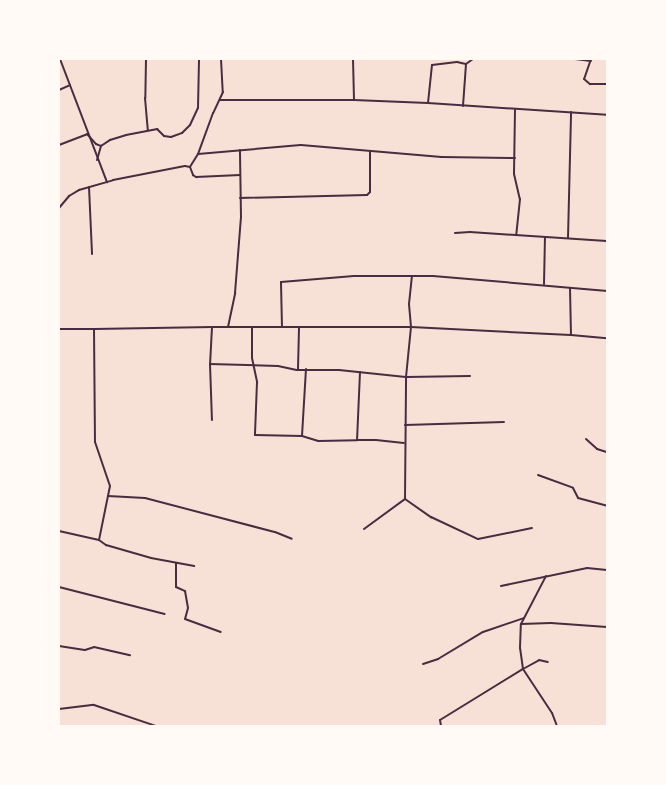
<!DOCTYPE html>
<style>
body{margin:0}
#map{position:relative;width:666px;height:785px;overflow:hidden;background:#f7e1d7;font-family:Cabin,sans-serif}
div>[style]{position:absolute}
[style*='--x']{left:calc(var(--x)*1px);top:calc(var(--y)*1px);width:calc(var(--w)*1px);rotate:calc(var(--a)*1deg)}
.minor>*{height:2px;margin:-1px;padding:0 1px;transform-origin:1px;border-radius:1px;background:#4a2c40}
span{translate:-50% -50%;white-space:nowrap;text-align:center;line-height:1.15;-webkit-text-stroke:3px #fffaf5;paint-order:stroke}
.frame{position:absolute;inset:0;border:60px solid #fffaf5;pointer-events:none}
</style>
<div id="map">
<div class="minor">
<i style="--x:60;--y:59;--w:132;--a:69.1"></i>
<i style="--x:146;--y:59;--w:39;--a:91"></i>
<i style="--x:145;--y:98;--w:32;--a:85"></i>
<i style="--x:221;--y:59;--w:33;--a:87"></i>
<i style="--x:223;--y:92;--w:23;--a:115"></i>
<i style="--x:213;--y:113;--w:44;--a:110.1"></i>
<i style="--x:198;--y:154;--w:15;--a:122"></i>
<i style="--x:190;--y:167;--w:9;--a:69"></i>
<i style="--x:193;--y:175;--w:4;--a:34"></i>
<i style="--x:196;--y:177;--w:44;--a:-2.6"></i>
<i style="--x:353;--y:59;--w:41;--a:88.6"></i>
<i style="--x:575;--y:59;--w:16;--a:7"></i>
<i style="--x:591;--y:59;--w:21;--a:109"></i>
<i style="--x:584;--y:79;--w:8;--a:40"></i>
<i style="--x:590;--y:84;--w:17;--a:0"></i>
<i style="--x:59;--y:90;--w:12;--a:-24"></i>
<i style="--x:220;--y:100;--w:134;--a:0"></i>
<i style="--x:354;--y:100;--w:74;--a:2.3"></i>
<i style="--x:428;--y:103;--w:179;--a:3.8"></i>
<i style="--x:428;--y:103;--w:38;--a:-84"></i>
<i style="--x:432;--y:65;--w:25;--a:-7"></i>
<i style="--x:457;--y:62;--w:9;--a:13"></i>
<i style="--x:466;--y:64;--w:9;--a:-36"></i>
<i style="--x:463;--y:106;--w:42;--a:-85.9"></i>
<i style="--x:515;--y:110;--w:64;--a:90.9"></i>
<i style="--x:514;--y:174;--w:26;--a:77"></i>
<i style="--x:520;--y:199;--w:36;--a:96"></i>
<i style="--x:59;--y:145;--w:30;--a:-21"></i>
<i style="--x:87;--y:134;--w:13;--a:48"></i>
<i style="--x:96;--y:144;--w:5;--a:22"></i>
<i style="--x:198;--y:154;--w:103;--a:-5"></i>
<i style="--x:301;--y:145;--w:141;--a:4.9"></i>
<i style="--x:441;--y:157;--w:74;--a:0.8"></i>
<i style="--x:97;--y:160;--w:15;--a:-74"></i>
<i style="--x:101;--y:146;--w:11;--a:-34"></i>
<i style="--x:110;--y:140;--w:17;--a:-17"></i>
<i style="--x:126;--y:135;--w:32;--a:-11"></i>
<i style="--x:157;--y:129;--w:10;--a:45"></i>
<i style="--x:164;--y:136;--w:7;--a:8"></i>
<i style="--x:171;--y:137;--w:12;--a:-20"></i>
<i style="--x:182;--y:133;--w:11;--a:-45"></i>
<i style="--x:190;--y:125;--w:19;--a:-65"></i>
<i style="--x:198;--y:108;--w:49;--a:-88.8"></i>
<i style="--x:89;--y:187;--w:67;--a:87.4"></i>
<i style="--x:240;--y:198;--w:127;--a:-1.4"></i>
<i style="--x:367;--y:195;--w:4;--a:-45"></i>
<i style="--x:370;--y:192;--w:41;--a:-90"></i>
<i style="--x:59;--y:208;--w:16;--a:-50"></i>
<i style="--x:69;--y:196;--w:12;--a:-31"></i>
<i style="--x:79;--y:190;--w:35;--a:-16"></i>
<i style="--x:113;--y:180;--w:73;--a:-11"></i>
<i style="--x:185;--y:166;--w:5;--a:11"></i>
<i style="--x:455;--y:233;--w:15;--a:-4"></i>
<i style="--x:470;--y:232;--w:137;--a:3.8"></i>
<i style="--x:568;--y:238;--w:126;--a:-88.6"></i>
<i style="--x:544;--y:284;--w:47;--a:-88.8"></i>
<i style="--x:570;--y:288;--w:47;--a:88.8"></i>
<i style="--x:571;--y:335;--w:36;--a:5"></i>
<i style="--x:212;--y:327;--w:37;--a:93"></i>
<i style="--x:210;--y:364;--w:56;--a:88"></i>
<i style="--x:228;--y:327;--w:35;--a:-78"></i>
<i style="--x:235;--y:293;--w:76;--a:-85.5"></i>
<i style="--x:241;--y:217;--w:67;--a:-90.9"></i>
<i style="--x:252;--y:327;--w:31;--a:90"></i>
<i style="--x:252;--y:358;--w:25;--a:78"></i>
<i style="--x:257;--y:382;--w:53;--a:92.2"></i>
<i style="--x:255;--y:435;--w:47;--a:1.2"></i>
<i style="--x:302;--y:436;--w:67;--a:-86.6"></i>
<i style="--x:282;--y:327;--w:45;--a:-91.3"></i>
<i style="--x:281;--y:282;--w:73;--a:-4.7"></i>
<i style="--x:354;--y:276;--w:79;--a:0"></i>
<i style="--x:433;--y:276;--w:175;--a:4.9"></i>
<i style="--x:59;--y:329;--w:35;--a:0"></i>
<i style="--x:94;--y:329;--w:113;--a:89.5"></i>
<i style="--x:95;--y:442;--w:46;--a:71.2"></i>
<i style="--x:110;--y:486;--w:55;--a:101.5"></i>
<i style="--x:99;--y:540;--w:41;--a:-167.3"></i>
<i style="--x:94;--y:329;--w:118;--a:-1"></i>
<i style="--x:212;--y:327;--w:199;--a:0"></i>
<i style="--x:411;--y:327;--w:160;--a:2.9"></i>
<i style="--x:210;--y:364;--w:68;--a:1.7"></i>
<i style="--x:278;--y:366;--w:19;--a:12"></i>
<i style="--x:297;--y:370;--w:42;--a:0"></i>
<i style="--x:339;--y:370;--w:67;--a:6"></i>
<i style="--x:406;--y:377;--w:64;--a:-0.9"></i>
<i style="--x:298;--y:369;--w:42;--a:-88.6"></i>
<i style="--x:360;--y:372;--w:68;--a:92.5"></i>
<i style="--x:357;--y:440;--w:19;--a:0"></i>
<i style="--x:376;--y:440;--w:28;--a:6"></i>
<i style="--x:405;--y:425;--w:99;--a:-1.7"></i>
<i style="--x:302;--y:436;--w:17;--a:17"></i>
<i style="--x:318;--y:441;--w:39;--a:-1"></i>
<i style="--x:586;--y:439;--w:15;--a:42"></i>
<i style="--x:597;--y:449;--w:10;--a:17"></i>
<i style="--x:538;--y:475;--w:37;--a:20"></i>
<i style="--x:573;--y:488;--w:11;--a:63"></i>
<i style="--x:578;--y:498;--w:30;--a:15"></i>
<i style="--x:108;--y:496;--w:37;--a:3"></i>
<i style="--x:145;--y:498;--w:134;--a:14.7"></i>
<i style="--x:275;--y:532;--w:18;--a:22"></i>
<i style="--x:405;--y:499;--w:122;--a:-89.5"></i>
<i style="--x:406;--y:377;--w:50;--a:-84.3"></i>
<i style="--x:411;--y:327;--w:23;--a:-95"></i>
<i style="--x:409;--y:304;--w:28;--a:-84"></i>
<i style="--x:405;--y:499;--w:32;--a:35"></i>
<i style="--x:431;--y:517;--w:52;--a:25.1"></i>
<i style="--x:478;--y:539;--w:55;--a:-11.5"></i>
<i style="--x:364;--y:529;--w:51;--a:-36.2"></i>
<i style="--x:99;--y:540;--w:9;--a:36"></i>
<i style="--x:106;--y:545;--w:47;--a:16.1"></i>
<i style="--x:151;--y:558;--w:44;--a:10.5"></i>
<i style="--x:176;--y:563;--w:24;--a:90"></i>
<i style="--x:176;--y:587;--w:10;--a:24"></i>
<i style="--x:185;--y:591;--w:17;--a:80"></i>
<i style="--x:188;--y:608;--w:11;--a:105"></i>
<i style="--x:185;--y:619;--w:38;--a:20"></i>
<i style="--x:501;--y:586;--w:88;--a:-11.8"></i>
<i style="--x:587;--y:568;--w:20;--a:6"></i>
<i style="--x:59;--y:587;--w:109;--a:14.3"></i>
<i style="--x:521;--y:624;--w:54;--a:-62.5"></i>
<i style="--x:59;--y:646;--w:26;--a:9"></i>
<i style="--x:85;--y:650;--w:9;--a:-18"></i>
<i style="--x:94;--y:647;--w:37;--a:13"></i>
<i style="--x:423;--y:664;--w:16;--a:-18"></i>
<i style="--x:438;--y:659;--w:52;--a:-31"></i>
<i style="--x:483;--y:632;--w:43;--a:-18.9"></i>
<i style="--x:59;--y:709;--w:35;--a:-7"></i>
<i style="--x:94;--y:705;--w:65;--a:18.7"></i>
<i style="--x:441;--y:726;--w:6;--a:-99"></i>
<i style="--x:440;--y:720;--w:97;--a:-31.6"></i>
<i style="--x:523;--y:669;--w:18;--a:-29"></i>
<i style="--x:539;--y:660;--w:9;--a:13"></i>
<i style="--x:557;--y:726;--w:14;--a:-111"></i>
<i style="--x:552;--y:713;--w:53;--a:-123.4"></i>
<i style="--x:523;--y:669;--w:21;--a:-98"></i>
<i style="--x:520;--y:648;--w:24;--a:-88"></i>
<i style="--x:521;--y:624;--w:30;--a:-2"></i>
<i style="--x:551;--y:623;--w:56;--a:4.1"></i>
</div>
<div class="frame"></div>
</div>
